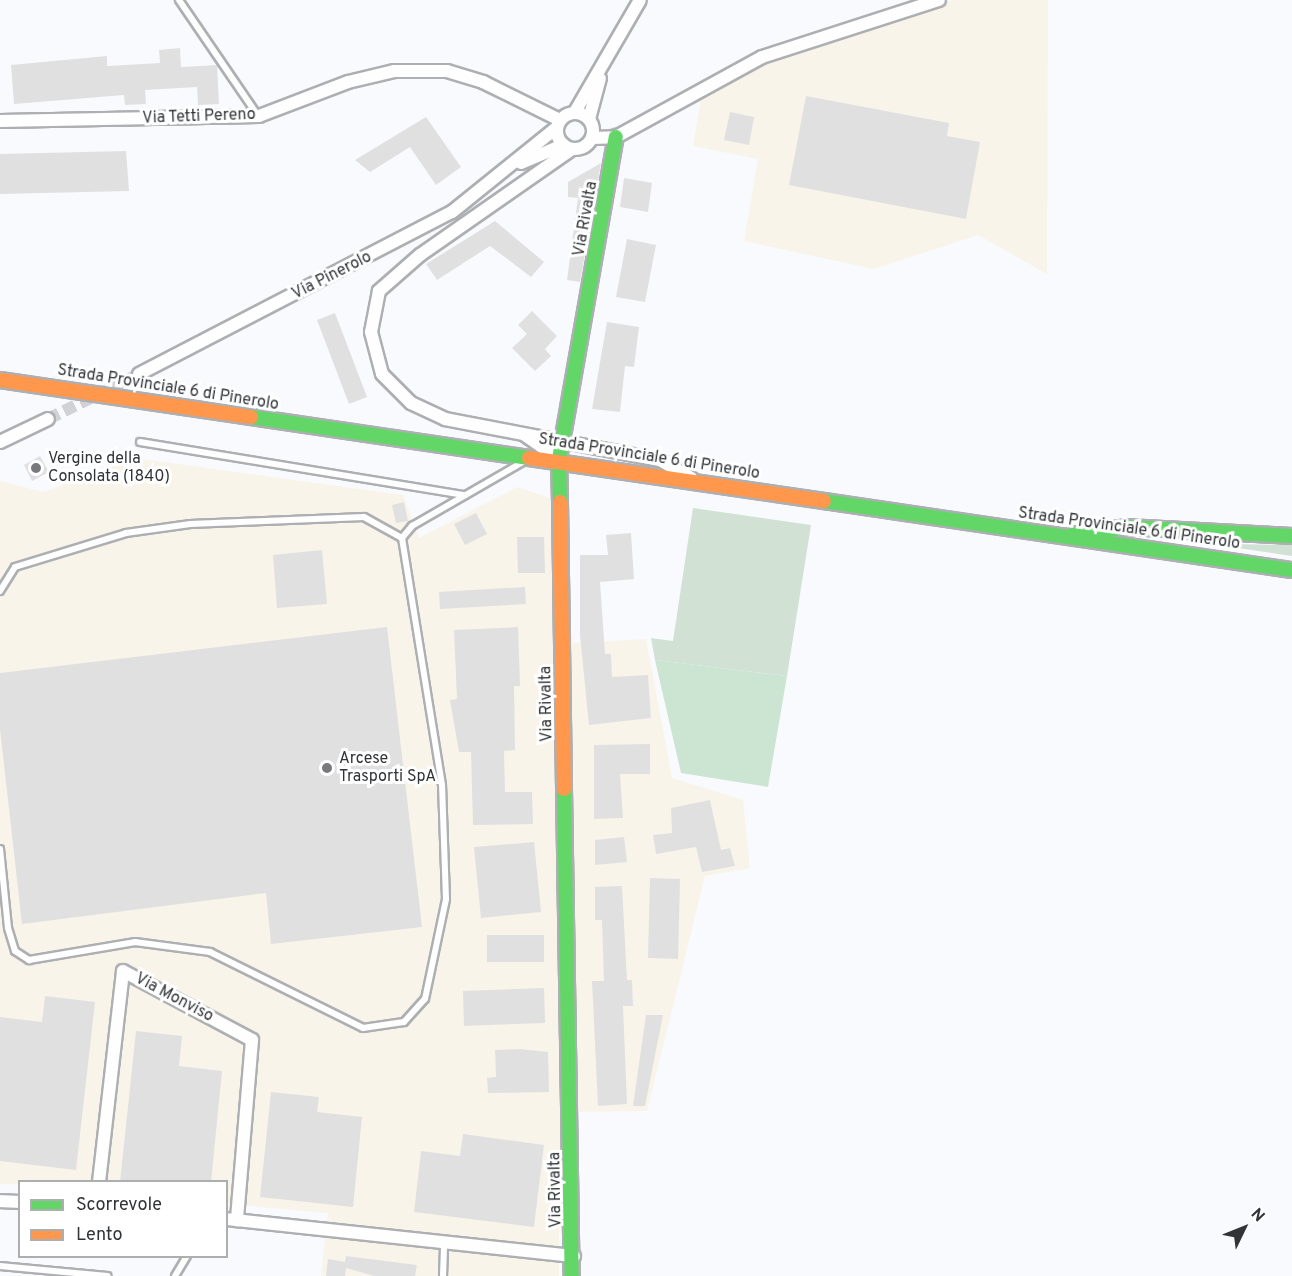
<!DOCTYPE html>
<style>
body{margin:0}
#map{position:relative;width:1292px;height:1276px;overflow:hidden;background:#f8fafd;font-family:Overpass,sans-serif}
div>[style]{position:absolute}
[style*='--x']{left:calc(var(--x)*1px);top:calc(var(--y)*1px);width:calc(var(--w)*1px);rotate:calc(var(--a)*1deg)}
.industrial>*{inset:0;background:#f8f4e9}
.green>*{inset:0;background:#d1e2d5}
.forest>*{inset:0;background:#cce5d2}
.building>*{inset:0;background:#e1e0e1}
.street-tunnel>*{height:12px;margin-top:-6px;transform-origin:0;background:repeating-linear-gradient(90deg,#d0d2d5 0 12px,transparent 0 18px)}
.roads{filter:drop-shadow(2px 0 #adafb2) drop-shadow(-2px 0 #adafb2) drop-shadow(0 2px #adafb2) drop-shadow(0 -2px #adafb2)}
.lane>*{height:6px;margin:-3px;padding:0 3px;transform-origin:3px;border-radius:3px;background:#fefeff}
.street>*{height:12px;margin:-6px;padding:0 6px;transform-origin:6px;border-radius:6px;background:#fefeff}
.street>.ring{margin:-6px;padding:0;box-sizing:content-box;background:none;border:12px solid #fefeff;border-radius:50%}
.fast>*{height:14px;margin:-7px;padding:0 7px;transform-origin:7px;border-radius:7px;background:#63d668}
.slow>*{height:14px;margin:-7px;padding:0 7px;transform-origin:7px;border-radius:7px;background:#ff974d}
.dots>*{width:16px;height:16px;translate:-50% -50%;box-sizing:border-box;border:3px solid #fff;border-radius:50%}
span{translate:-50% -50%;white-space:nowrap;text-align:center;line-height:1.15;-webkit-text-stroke:6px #fff;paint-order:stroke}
.street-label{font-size:16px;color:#313437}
.poi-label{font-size:16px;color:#313437}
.left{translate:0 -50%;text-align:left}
.legend{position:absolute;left:18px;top:1180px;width:210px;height:78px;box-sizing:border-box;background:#fff;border:2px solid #adaeaf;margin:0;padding:8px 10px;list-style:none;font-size:18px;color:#313437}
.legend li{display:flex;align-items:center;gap:12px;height:30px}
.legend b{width:30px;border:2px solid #adaeaf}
.north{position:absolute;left:1214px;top:1198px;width:60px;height:60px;-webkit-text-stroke:4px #fff;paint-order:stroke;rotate:47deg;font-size:16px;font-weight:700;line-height:24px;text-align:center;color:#313437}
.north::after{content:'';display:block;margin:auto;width:21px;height:27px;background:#313437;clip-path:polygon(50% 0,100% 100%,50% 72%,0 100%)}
</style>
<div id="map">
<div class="industrial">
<i style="clip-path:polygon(954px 0,1048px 0,1047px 274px,978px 235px,874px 269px,744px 241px,758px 159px,693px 146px,702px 92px,823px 41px)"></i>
<i style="clip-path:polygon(135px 458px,403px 495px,419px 538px,517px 487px,550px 498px,573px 643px,646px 639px,672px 778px,743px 800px,750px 868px,705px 876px,647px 1111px,560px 1112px,559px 1276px,321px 1276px,328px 1213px,227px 1204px,226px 1182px,0 1184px,0 481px,43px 492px)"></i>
</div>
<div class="green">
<i style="clip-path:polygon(693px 508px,811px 525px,787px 676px,655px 660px,651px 638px,673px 641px)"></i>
<i style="clip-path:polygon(1230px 544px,1292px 545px,1292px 556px,1231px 547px)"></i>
</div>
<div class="forest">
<i style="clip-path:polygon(655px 660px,787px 676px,768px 787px,681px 773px)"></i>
</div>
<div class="building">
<i style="clip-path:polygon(180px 48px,181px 67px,217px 65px,219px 104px,198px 105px,197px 87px,145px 90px,146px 104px,125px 105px,124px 95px,14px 104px,11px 65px,107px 56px,107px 66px,160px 63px,159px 50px)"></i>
<i style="clip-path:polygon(806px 96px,949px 123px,947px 136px,980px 142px,966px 219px,789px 185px)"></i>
<i style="clip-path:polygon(730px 112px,754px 117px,749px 145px,724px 140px)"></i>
<i style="clip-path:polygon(426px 117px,461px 167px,436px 185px,410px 147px,370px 172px,355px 160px)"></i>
<i style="clip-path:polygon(126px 151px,129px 191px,0 194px,0 154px)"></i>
<i style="clip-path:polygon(601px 163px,580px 282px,567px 280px,578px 198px,568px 197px,568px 182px)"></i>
<i style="clip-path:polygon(624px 178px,652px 183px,648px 212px,620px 207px)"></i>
<i style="clip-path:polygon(495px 221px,544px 262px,531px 277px,490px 246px,437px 280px,426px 264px)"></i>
<i style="clip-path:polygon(627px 239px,656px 245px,645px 302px,616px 297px)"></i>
<i style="clip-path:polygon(532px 311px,557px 336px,545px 349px,551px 356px,535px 371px,512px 348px,527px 334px,518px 325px)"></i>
<i style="clip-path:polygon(335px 313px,367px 397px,349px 404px,317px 320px)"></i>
<i style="clip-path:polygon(607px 322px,639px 327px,634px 367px,625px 366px,620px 412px,592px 409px)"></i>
<i style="clip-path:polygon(40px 456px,49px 472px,32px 481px,24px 465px)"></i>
<i style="clip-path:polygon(404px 502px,408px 521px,396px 523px,392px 505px)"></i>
<i style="clip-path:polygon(476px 513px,487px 534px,465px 545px,454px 524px)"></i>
<i style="clip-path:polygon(631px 533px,634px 579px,600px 582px,605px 654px,611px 654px,612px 677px,648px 675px,651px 718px,589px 725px,580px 635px,580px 555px,608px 555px,606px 535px)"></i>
<i style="clip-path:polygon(517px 537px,544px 537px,545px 573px,518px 573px)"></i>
<i style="clip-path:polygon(322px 550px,327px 604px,277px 608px,273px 555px)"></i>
<i style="clip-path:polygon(525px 587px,526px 604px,440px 609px,439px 592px)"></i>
<i style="clip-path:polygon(387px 627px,422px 927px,271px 944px,266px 893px,22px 924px,0 729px,0 673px)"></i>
<i style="clip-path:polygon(518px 627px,520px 686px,514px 686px,515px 750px,504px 751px,505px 792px,532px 792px,533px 824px,473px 825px,471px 752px,459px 752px,450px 700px,457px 699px,454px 630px)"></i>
<i style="clip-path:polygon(650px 744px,650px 774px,620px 774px,623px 818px,594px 819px,594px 745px)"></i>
<i style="clip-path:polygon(710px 800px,721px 850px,730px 848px,735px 866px,702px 872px,696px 847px,656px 854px,653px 835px,672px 833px,671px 808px)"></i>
<i style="clip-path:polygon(624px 837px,627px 862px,595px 865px,595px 840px)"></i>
<i style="clip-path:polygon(534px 842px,541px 912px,481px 918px,474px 847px)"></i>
<i style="clip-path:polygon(650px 878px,680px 879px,678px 959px,648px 958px)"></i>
<i style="clip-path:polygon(622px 886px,627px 980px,632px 980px,633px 1006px,623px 1006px,627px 1104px,598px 1106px,592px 981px,604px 981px,602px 920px,595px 920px,595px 887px)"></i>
<i style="clip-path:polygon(487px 935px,544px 935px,544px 962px,487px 962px)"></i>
<i style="clip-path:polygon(544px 988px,545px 1023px,464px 1026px,463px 991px)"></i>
<i style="clip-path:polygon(45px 996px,95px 1002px,76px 1170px,0 1161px,0 1017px,42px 1022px)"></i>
<i style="clip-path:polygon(646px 1015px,663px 1015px,645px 1106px,633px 1106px)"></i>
<i style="clip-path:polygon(136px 1031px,182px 1036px,179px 1066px,222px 1071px,211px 1182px,120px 1182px)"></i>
<i style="clip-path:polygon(520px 1049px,548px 1052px,549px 1092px,488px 1093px,487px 1078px,496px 1077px,495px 1050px)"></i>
<i style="clip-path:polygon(271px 1092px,319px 1097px,317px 1112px,362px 1117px,353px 1207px,260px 1197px)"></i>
<i style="clip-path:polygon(463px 1134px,544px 1145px,534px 1227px,414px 1212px,421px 1151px,460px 1156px)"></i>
<i style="clip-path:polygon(346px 1256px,417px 1265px,415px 1276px,374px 1276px,346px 1268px,345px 1276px,326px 1276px,328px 1259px,345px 1262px)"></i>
</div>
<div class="street-tunnel">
<i style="--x:48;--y:419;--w:102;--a:-26.3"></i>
</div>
<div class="roads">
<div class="lane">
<i style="--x:179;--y:0;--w:140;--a:55.7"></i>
<i style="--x:140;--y:442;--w:329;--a:9.3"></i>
<i style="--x:0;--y:591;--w:28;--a:-58"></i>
<i style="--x:15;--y:567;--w:116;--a:-17"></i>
<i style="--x:126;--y:533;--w:65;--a:-8"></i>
<i style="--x:190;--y:524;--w:174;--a:-2.3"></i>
<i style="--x:364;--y:517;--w:43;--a:28.9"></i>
<i style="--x:0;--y:849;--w:79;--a:84.2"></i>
<i style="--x:8;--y:928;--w:24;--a:73"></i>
<i style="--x:15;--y:951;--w:17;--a:33"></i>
<i style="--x:29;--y:960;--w:108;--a:-9.6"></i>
<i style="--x:135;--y:942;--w:76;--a:7.6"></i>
<i style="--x:210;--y:952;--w:171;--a:26.4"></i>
<i style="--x:363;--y:1028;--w:41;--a:-8.3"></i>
<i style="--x:404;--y:1022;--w:31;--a:-48"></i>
<i style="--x:425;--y:999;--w:102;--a:-78.1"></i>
<i style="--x:446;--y:899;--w:114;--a:-92"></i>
<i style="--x:442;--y:785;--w:250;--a:-99.2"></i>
<i style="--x:402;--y:538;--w:16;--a:-50"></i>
<i style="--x:412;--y:526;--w:128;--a:-30"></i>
<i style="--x:0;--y:1266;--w:108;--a:5.3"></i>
<i style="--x:175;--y:1276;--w:23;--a:-59"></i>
<i style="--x:443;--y:1276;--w:33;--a:-88"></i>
</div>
<div class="street">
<i style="--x:575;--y:112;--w:129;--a:-59.9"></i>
<i class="ring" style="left:557px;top:113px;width:24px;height:24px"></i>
<i style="--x:589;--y:119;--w:42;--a:-75"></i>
<i style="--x:0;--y:121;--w:259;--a:-1.1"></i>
<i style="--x:259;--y:116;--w:95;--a:-20.9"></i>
<i style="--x:348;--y:82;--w:47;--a:-13.4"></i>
<i style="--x:394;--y:71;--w:53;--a:0"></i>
<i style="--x:447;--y:71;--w:38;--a:17"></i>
<i style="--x:483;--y:82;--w:86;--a:26.3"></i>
<i style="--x:592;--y:138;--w:24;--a:-2"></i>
<i style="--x:616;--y:137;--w:166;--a:-28.7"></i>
<i style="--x:762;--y:57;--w:186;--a:-17.9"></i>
<i style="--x:572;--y:149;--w:185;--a:145.1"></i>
<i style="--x:420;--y:255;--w:55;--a:138.7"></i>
<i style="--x:379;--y:291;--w:42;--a:101"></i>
<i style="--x:371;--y:332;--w:43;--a:75.3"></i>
<i style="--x:382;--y:374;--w:41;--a:45"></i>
<i style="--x:411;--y:403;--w:38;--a:25"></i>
<i style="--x:445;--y:419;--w:219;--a:10.8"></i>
<i style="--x:660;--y:460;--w:36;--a:30"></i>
<i style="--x:521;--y:163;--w:46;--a:-23.2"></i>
<i style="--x:139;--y:374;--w:352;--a:-27.4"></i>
<i style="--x:452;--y:212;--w:134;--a:-38.9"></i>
<i style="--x:525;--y:435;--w:42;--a:35.2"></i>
<i style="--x:0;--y:442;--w:53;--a:-25.6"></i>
<i style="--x:99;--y:1182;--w:212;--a:-83.5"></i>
<i style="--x:123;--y:971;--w:146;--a:28.1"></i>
<i style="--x:252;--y:1040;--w:181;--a:94.8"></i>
<i style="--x:0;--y:1201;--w:20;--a:3"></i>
<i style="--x:226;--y:1219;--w:350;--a:6.1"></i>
</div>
<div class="fast">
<i style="--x:251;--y:417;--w:281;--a:8.4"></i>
<i style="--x:824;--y:501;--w:473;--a:8.4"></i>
<i style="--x:560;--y:502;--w:43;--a:-91.3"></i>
<i style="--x:559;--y:459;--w:327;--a:-80"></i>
<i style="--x:1072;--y:535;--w:56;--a:-8.3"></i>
<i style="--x:1127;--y:527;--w:165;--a:3.1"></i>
<i style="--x:564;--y:789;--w:487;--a:89.1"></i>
</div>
<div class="slow">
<i style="--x:0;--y:380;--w:254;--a:8.4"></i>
<i style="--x:529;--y:458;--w:298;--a:8.3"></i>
<i style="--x:560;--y:502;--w:287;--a:89.2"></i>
</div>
</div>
<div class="dots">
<i style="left:36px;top:468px;background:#77797c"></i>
<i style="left:327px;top:768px;background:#77797c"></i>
</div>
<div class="street-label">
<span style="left:199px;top:117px;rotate:-2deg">Via Tetti Pereno</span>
<span style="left:586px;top:219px;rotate:-80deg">Via Rivalta</span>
<span style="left:332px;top:276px;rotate:-27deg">Via Pinerolo</span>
<span style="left:168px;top:388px;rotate:9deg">Strada Provinciale 6 di Pinerolo</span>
<span style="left:649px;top:457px;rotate:9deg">Strada Provinciale 6 di Pinerolo</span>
<span style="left:1129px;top:529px;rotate:8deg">Strada Provinciale 6 di Pinerolo</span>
<span style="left:547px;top:704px;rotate:-91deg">Via Rivalta</span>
<span style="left:174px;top:998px;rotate:28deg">Via Monviso</span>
<span style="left:556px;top:1190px;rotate:-91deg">Via Rivalta</span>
</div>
<div class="poi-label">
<span class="left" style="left:48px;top:468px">Vergine della<br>Consolata (1840)</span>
<span class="left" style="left:339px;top:768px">Arcese<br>Trasporti SpA</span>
</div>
<ul class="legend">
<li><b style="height:8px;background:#63d668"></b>Scorrevole</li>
<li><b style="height:8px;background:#ff974d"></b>Lento</li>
</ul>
<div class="north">N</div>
</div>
